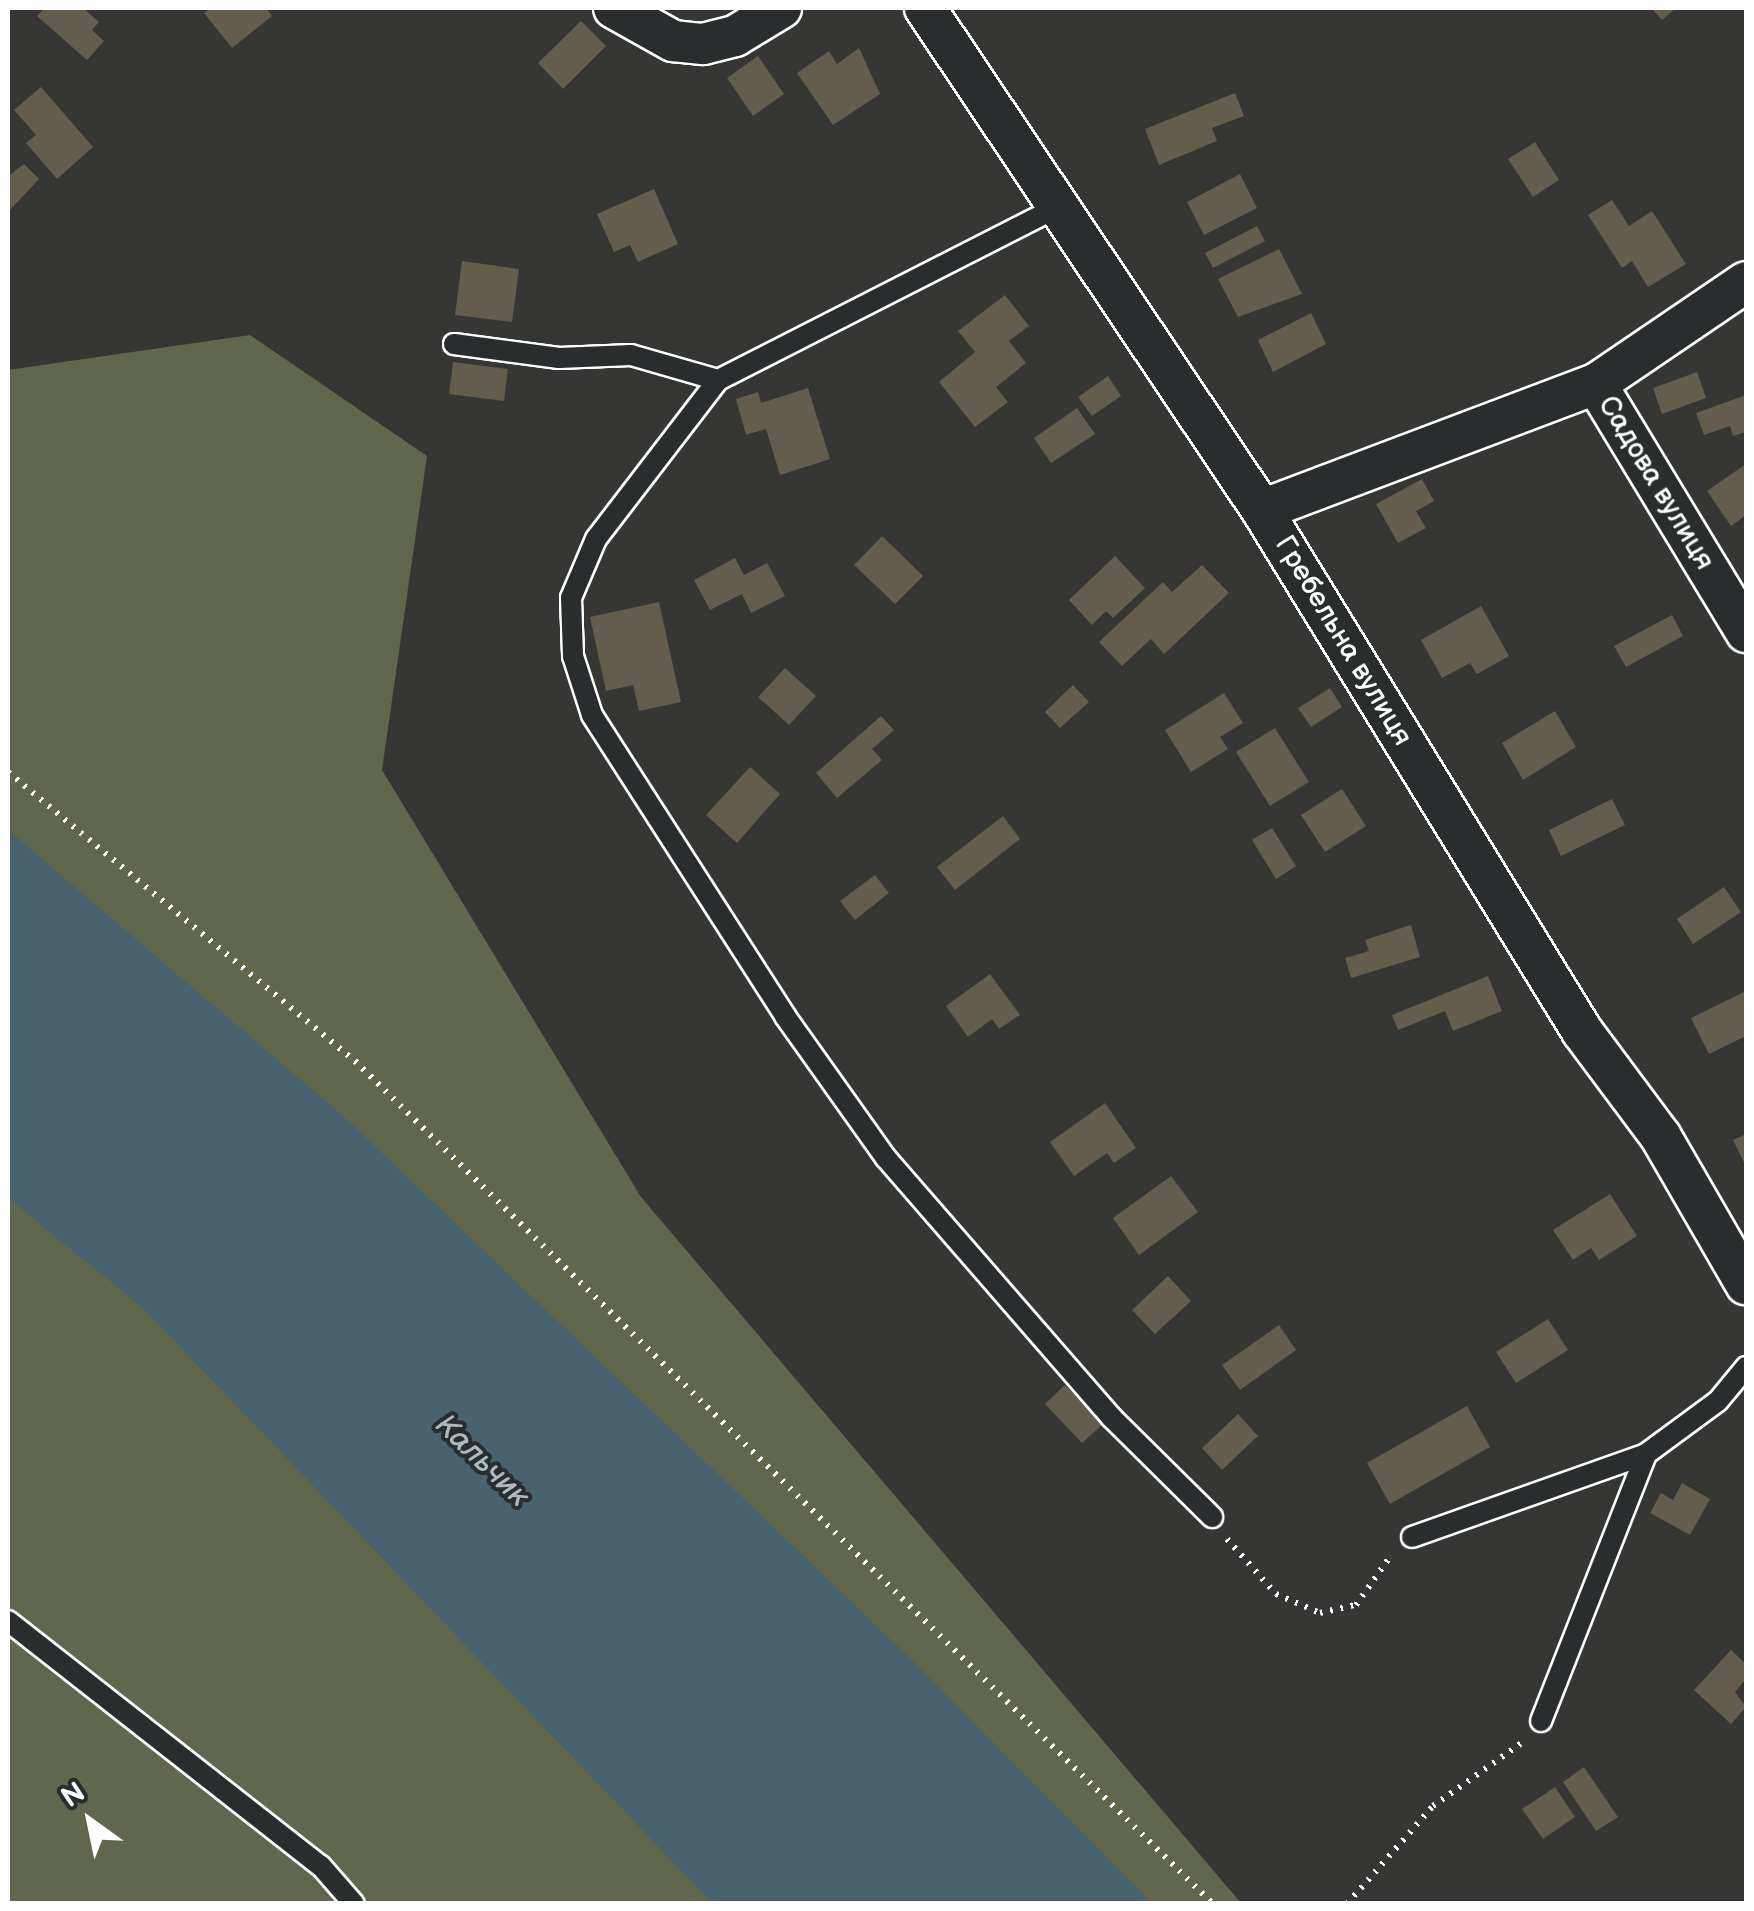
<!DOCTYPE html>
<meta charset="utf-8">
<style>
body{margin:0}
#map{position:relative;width:1754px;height:1911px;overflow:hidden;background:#363634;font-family:"Balsamiq Sans",sans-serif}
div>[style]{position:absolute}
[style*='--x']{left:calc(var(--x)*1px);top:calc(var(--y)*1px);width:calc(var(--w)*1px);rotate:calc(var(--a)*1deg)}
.green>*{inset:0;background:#60674d}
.water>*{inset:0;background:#49636e}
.building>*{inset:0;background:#645c4c}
.path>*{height:6px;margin-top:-3px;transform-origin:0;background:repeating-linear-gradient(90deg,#fff 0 2.5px,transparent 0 10.5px)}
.roads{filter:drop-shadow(2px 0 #fff) drop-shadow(-2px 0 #fff) drop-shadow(0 2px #fff) drop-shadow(0 -2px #fff)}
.lane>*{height:20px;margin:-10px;padding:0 10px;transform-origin:10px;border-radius:10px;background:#2a2d2e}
.street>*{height:40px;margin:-20px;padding:0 20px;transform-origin:20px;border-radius:20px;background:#2a2d2e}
span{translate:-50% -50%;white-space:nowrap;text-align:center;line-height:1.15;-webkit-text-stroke:8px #2a2d2e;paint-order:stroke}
.street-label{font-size:28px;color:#fff}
.water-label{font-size:30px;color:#adb9be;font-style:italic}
.frame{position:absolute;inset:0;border:10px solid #fff;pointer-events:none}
.north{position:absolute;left:40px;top:1771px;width:100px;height:100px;-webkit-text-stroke:8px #2a2d2e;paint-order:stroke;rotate:327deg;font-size:28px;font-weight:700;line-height:40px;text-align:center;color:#fff}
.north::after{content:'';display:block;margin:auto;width:35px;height:45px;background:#fff;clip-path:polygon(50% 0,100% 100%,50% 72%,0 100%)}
</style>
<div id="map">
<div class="green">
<i style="clip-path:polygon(250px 335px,427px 456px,382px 770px,641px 1197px,1241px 1903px,8px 1903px,8px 370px)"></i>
</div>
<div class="water">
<i style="clip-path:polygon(8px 830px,342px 1115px,905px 1653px,1152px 1903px,712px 1903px,144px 1309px,8px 1198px)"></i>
</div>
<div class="building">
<i style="clip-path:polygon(45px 8px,83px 8px,99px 22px,92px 30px,104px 41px,87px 60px,37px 16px)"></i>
<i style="clip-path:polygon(211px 8px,266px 8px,272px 16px,232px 48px,204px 13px)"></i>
<i style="clip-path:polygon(1651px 8px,1676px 8px,1662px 20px)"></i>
<i style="clip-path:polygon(581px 21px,606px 46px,563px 89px,538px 63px)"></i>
<i style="clip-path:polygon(859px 48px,880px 94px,833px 125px,797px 73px,829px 51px,837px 64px)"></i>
<i style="clip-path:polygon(758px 56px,784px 94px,753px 116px,727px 78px)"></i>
<i style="clip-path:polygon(41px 87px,93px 147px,57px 179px,26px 143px,36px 135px,14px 110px)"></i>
<i style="clip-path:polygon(1235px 93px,1244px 116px,1212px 128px,1217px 141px,1159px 165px,1145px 129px)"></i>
<i style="clip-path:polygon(1535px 142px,1559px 180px,1533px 197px,1508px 159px)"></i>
<i style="clip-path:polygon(24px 164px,39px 179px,8px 212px,8px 176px)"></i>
<i style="clip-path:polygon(1240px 174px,1257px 208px,1204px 235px,1187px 202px)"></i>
<i style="clip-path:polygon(654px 189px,678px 244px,638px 262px,630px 245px,614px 252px,597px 214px)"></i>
<i style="clip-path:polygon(1612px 200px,1629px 226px,1652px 211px,1686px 264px,1648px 287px,1632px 261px,1622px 268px,1588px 215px)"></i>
<i style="clip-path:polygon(1257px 226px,1265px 241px,1213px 268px,1205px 253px)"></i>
<i style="clip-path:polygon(1279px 249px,1302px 294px,1238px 317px,1218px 279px)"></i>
<i style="clip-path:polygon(462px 261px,519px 269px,512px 322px,455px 315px)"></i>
<i style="clip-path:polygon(1005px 295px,1029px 326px,1009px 341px,1026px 363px,996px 387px,1008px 402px,975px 427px,939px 382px,975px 352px,958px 331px)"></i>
<i style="clip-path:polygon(1311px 313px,1326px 344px,1273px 372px,1258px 340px)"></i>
<i style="clip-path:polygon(453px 362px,508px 369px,504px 401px,449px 394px)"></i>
<i style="clip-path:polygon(1697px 372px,1706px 398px,1662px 414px,1653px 388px)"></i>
<i style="clip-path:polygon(1108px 376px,1121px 396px,1092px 416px,1078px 397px)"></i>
<i style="clip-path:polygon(808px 388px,830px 459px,780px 475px,766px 429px,746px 435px,736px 399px,758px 392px,761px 403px)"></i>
<i style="clip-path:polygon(1746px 395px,1746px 432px,1733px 436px,1730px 426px,1704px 435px,1696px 413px)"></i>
<i style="clip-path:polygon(1077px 408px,1095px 434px,1051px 463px,1034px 438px)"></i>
<i style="clip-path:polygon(1746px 464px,1746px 515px,1731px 526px,1707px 491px)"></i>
<i style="clip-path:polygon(1422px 479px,1434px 501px,1416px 511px,1426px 528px,1398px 543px,1376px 504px)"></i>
<i style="clip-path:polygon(882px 536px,923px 576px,895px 604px,854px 565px)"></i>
<i style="clip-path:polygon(1115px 556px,1145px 588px,1113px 618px,1106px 611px,1092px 625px,1069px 600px)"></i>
<i style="clip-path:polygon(735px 558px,744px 575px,767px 563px,785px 596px,751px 613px,742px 594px,710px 610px,694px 580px)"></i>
<i style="clip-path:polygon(1202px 565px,1229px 593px,1164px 654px,1151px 639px,1122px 666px,1099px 642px,1163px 582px,1172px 592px)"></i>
<i style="clip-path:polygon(659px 602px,681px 702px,639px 711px,633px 685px,606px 691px,590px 617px)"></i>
<i style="clip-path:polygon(1481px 606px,1509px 656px,1477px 674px,1470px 663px,1442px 678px,1421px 640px)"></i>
<i style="clip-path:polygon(1672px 615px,1683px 636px,1626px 667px,1614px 646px)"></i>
<i style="clip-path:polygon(785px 668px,816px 696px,789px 725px,758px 697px)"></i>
<i style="clip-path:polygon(1073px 685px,1089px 702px,1060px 728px,1045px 712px)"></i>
<i style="clip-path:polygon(1330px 688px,1342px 707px,1311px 727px,1298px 708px)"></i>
<i style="clip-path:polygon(1224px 693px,1243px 723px,1220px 737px,1228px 749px,1191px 772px,1165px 730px)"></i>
<i style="clip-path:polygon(1555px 711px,1576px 747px,1523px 780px,1502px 743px)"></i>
<i style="clip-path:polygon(881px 716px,894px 730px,872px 749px,882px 760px,837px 798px,816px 773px)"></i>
<i style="clip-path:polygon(1275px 728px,1309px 782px,1270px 806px,1236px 752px)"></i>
<i style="clip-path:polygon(750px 767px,780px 794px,737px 843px,706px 815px)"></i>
<i style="clip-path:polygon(1342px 789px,1366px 826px,1325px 852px,1301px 815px)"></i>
<i style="clip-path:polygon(1612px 799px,1625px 825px,1561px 856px,1549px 830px)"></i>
<i style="clip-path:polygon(1003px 816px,1020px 839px,955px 890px,937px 867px)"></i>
<i style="clip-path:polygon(1272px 828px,1296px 866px,1276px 879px,1252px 840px)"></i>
<i style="clip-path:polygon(875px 875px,889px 893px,855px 920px,840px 901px)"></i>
<i style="clip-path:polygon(1724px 887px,1741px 912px,1693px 944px,1677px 919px)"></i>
<i style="clip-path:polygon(1411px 925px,1420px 957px,1351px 978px,1345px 958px,1369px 951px,1365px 940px)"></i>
<i style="clip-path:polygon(990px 974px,1020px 1015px,999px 1029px,992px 1019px,968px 1037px,946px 1006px)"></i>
<i style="clip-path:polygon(1488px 976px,1502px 1011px,1453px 1031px,1445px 1011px,1398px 1030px,1392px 1015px)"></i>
<i style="clip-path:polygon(1746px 991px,1746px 1036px,1709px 1054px,1691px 1018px)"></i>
<i style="clip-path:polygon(1105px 1103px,1136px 1148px,1114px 1163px,1107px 1153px,1074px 1176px,1050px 1142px)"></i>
<i style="clip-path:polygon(1746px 1134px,1746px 1167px,1733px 1140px)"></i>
<i style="clip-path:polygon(1171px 1176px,1198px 1212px,1139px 1255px,1113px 1218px)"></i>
<i style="clip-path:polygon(1610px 1194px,1637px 1236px,1599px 1260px,1591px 1248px,1573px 1260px,1553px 1230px)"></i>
<i style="clip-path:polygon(1168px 1276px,1191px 1301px,1155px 1334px,1132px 1310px)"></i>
<i style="clip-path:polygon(1548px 1319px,1568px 1350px,1516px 1383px,1496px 1352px)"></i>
<i style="clip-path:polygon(1279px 1325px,1296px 1350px,1240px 1390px,1222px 1365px)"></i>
<i style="clip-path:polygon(1065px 1385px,1103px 1424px,1082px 1443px,1045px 1404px)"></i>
<i style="clip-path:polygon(1467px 1406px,1490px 1447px,1390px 1504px,1367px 1463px)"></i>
<i style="clip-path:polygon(1238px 1414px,1258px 1436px,1222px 1470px,1202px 1448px)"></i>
<i style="clip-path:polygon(1682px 1483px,1710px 1499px,1690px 1535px,1650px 1513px,1661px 1493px,1673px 1500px)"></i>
<i style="clip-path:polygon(1731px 1650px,1746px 1664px,1746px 1679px,1735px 1692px,1746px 1707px,1731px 1724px,1694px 1690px)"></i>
<i style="clip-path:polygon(1584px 1767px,1618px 1817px,1596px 1831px,1563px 1782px)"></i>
<i style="clip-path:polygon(1555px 1787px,1575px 1817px,1543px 1839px,1522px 1809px)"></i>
</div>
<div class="path">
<i style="--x:8;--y:772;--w:452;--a:39.8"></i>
<i style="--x:355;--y:1061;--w:1203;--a:44.49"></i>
<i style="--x:1227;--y:1539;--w:74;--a:48.3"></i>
<i style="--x:1276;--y:1594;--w:48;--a:23.4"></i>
<i style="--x:1320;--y:1613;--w:37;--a:-13"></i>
<i style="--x:1356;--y:1605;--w:62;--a:-54.8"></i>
<i style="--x:1347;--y:1904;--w:130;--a:-48.7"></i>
<i style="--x:1433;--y:1806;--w:112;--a:-35.5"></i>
</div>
<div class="roads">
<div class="lane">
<i style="--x:1054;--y:209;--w:377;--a:153"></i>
<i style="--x:718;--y:380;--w:200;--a:127.5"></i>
<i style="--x:596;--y:539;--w:64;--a:113"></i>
<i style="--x:571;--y:598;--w:58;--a:88"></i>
<i style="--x:573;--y:656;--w:62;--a:72.1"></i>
<i style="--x:592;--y:715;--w:358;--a:57.3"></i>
<i style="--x:785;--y:1016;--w:174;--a:54.6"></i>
<i style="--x:886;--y:1158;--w:344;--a:49"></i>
<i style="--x:1112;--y:1418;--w:141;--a:44.7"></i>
<i style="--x:454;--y:344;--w:106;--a:7.6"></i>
<i style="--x:559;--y:358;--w:72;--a:-2.4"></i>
<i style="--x:631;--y:355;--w:91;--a:16"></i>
<i style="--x:1412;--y:1537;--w:248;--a:-19.5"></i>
<i style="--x:1646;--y:1454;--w:89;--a:-36.4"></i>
<i style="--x:1718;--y:1401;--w:44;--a:-50.5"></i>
<i style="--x:8;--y:1621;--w:397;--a:38.1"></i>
<i style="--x:321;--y:1866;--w:50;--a:49"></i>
<i style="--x:1541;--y:1721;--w:287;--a:-68.5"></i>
</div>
<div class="street">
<i style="--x:614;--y:8;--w:68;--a:29.2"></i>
<i style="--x:673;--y:41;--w:30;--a:6"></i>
<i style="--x:703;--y:44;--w:33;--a:-14"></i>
<i style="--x:735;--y:36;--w:54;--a:-31.3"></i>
<i style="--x:925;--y:8;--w:605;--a:56.13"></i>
<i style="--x:1262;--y:510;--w:611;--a:58.44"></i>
<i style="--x:1582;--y:1031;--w:132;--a:53.3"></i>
<i style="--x:1661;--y:1137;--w:170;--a:60"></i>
<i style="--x:1596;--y:384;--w:290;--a:58.8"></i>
<i style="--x:1262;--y:510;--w:357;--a:-20.7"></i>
<i style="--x:1596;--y:384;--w:181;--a:-34.2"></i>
</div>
</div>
<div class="street-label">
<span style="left:1656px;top:483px;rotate:59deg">Садова вулиця</span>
<span style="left:1343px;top:641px;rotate:59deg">Гребельна вулиця</span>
</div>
<div class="water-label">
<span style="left:482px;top:1461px;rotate:44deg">Кальчик</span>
</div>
<div class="frame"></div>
<div class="north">N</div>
</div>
